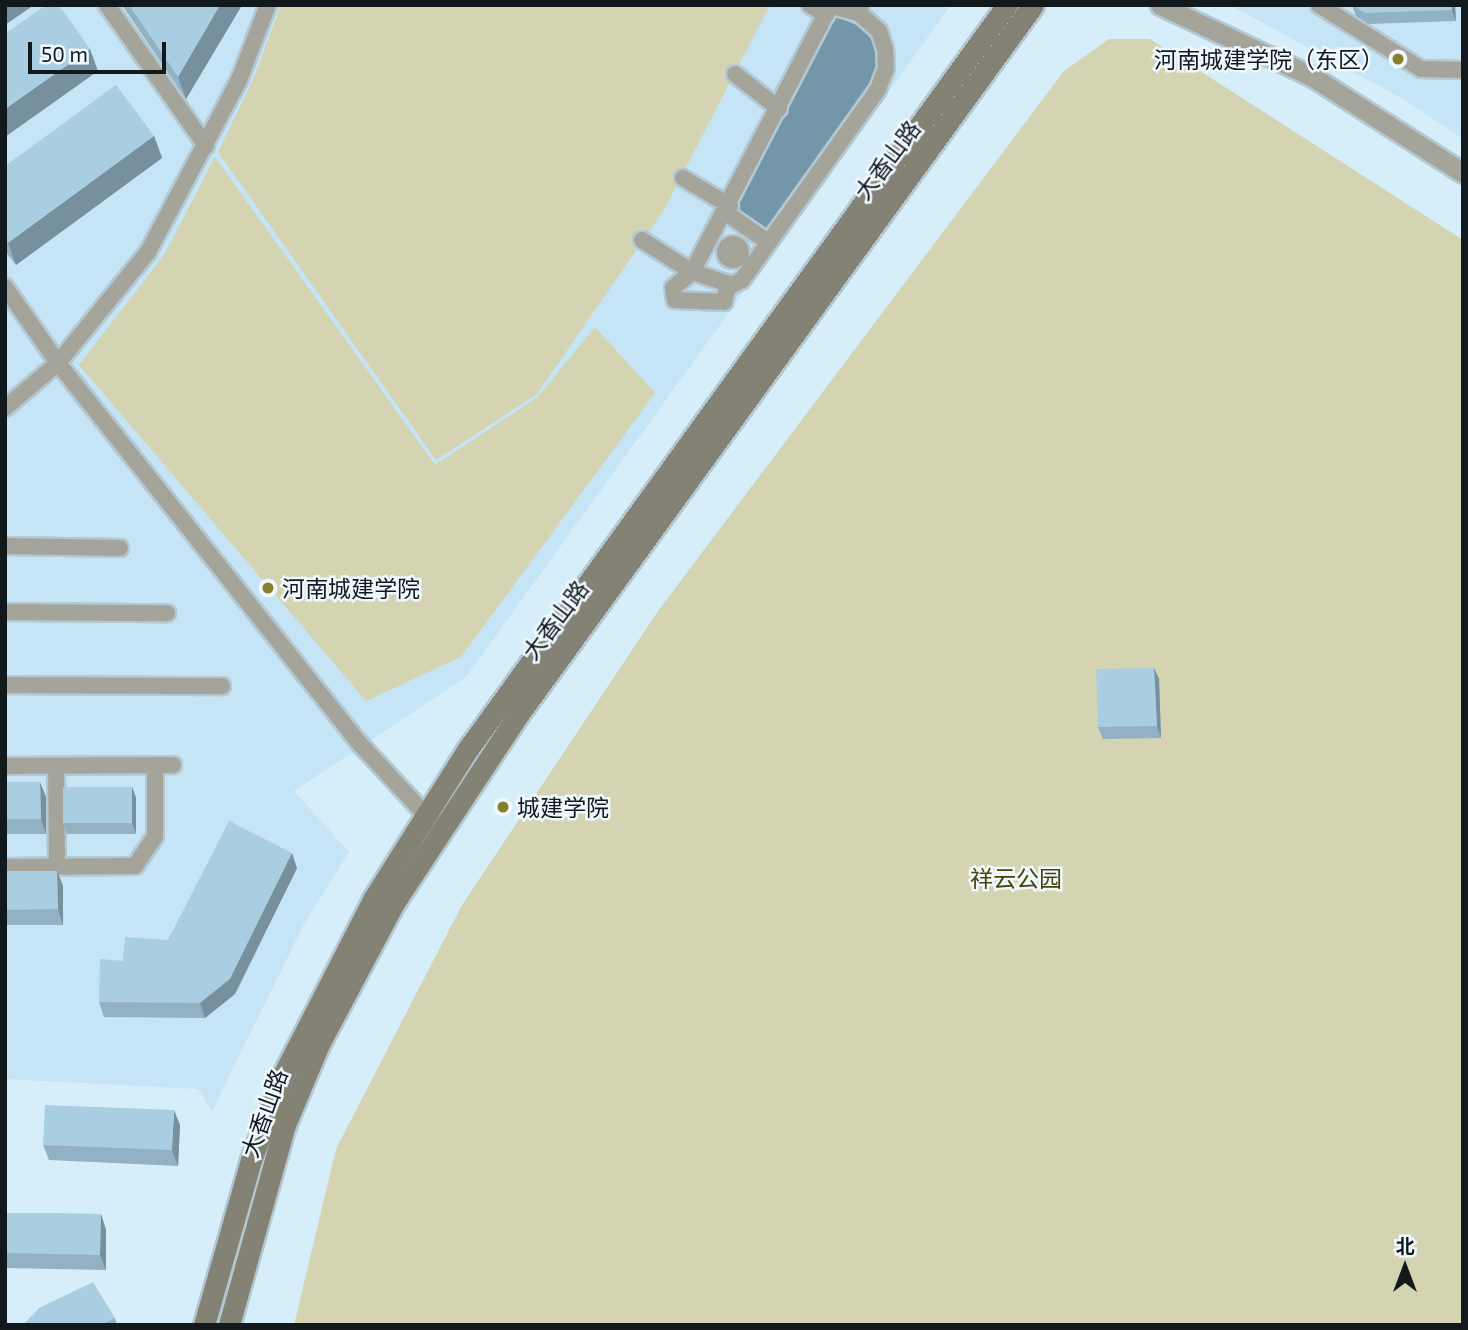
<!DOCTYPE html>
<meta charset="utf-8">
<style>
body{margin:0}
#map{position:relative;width:1468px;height:1330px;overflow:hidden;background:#d6eefa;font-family:"Exo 2","Noto Sans SC",sans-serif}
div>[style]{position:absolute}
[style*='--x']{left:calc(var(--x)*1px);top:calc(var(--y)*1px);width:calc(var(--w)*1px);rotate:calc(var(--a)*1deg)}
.built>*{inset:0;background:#c5e4f5}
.green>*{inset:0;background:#d4d3b2}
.water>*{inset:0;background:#7396a8}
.roads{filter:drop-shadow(2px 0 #b3c8d2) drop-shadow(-2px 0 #b3c8d2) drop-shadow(0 2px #b3c8d2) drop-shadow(0 -2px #b3c8d2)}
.minor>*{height:16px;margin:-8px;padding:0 8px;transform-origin:8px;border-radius:8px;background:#a4a49a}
.minor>.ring{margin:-8px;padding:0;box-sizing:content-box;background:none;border:16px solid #a4a49a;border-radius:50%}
.tertiary>*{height:19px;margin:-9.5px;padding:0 9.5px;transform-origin:9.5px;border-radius:9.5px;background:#a4a49a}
.secondary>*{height:21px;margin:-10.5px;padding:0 10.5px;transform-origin:10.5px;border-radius:10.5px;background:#838274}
.wall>*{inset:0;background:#92b1c2}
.shaded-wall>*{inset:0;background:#77909e}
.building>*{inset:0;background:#aacee1}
.dots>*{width:19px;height:19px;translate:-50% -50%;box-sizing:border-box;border:4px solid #eff8fe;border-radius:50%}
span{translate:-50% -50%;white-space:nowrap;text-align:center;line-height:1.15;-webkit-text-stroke:5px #eff8fe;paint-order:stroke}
.poi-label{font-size:23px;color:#11191d}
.right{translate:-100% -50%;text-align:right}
.left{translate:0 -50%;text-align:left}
.street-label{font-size:23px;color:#11191d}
.park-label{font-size:23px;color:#484406}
.frame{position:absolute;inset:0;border:7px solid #11191d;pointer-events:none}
.north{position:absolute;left:1370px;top:1232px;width:70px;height:70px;-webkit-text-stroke:5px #eff8fe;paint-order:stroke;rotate:0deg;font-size:19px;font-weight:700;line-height:28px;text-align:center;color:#11191d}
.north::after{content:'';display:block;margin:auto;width:24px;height:32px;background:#11191d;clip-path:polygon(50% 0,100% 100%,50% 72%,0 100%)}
.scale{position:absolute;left:28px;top:42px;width:138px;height:32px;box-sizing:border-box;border:4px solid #11191d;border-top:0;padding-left:9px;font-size:21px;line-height:24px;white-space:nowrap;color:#11191d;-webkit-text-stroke:5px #eff8fe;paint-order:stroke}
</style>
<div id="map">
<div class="built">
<i style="clip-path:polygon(5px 5px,951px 5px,466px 677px,294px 791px,349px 852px,304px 924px,212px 1111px,198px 1089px,5px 1079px)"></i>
<i style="clip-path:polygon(1230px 5px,1463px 5px,1463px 139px,1403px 99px)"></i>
</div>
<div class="green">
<i style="clip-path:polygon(281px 5px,770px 5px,664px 210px,537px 394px,436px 460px,218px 152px,252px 82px)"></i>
<i style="clip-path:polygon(1109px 39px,1150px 39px,1463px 240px,1463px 1325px,294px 1325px,336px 1149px,462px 905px,658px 611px,1064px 71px)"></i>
<i style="clip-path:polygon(215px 157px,435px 465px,538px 397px,595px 327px,655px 393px,461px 657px,366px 701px,79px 365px,164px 255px)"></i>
</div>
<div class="water">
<i style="clip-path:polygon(833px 15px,869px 30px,877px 42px,876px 76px,767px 233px,734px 213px)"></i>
</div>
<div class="roads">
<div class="minor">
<i style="--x:107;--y:5;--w:172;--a:54.9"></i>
<i style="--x:810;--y:5;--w:19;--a:32"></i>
<i style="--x:1319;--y:5;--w:120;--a:32.1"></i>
<i style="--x:1421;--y:69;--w:42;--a:1.4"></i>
<i style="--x:859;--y:13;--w:30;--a:-166"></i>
<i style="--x:830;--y:6;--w:300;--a:117.4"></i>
<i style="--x:692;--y:272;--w:42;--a:18"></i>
<i style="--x:732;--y:285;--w:11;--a:-27"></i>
<i style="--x:742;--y:280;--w:234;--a:-54.5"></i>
<i style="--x:878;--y:89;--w:22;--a:-69"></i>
<i style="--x:886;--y:68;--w:19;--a:-93"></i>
<i style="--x:885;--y:49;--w:19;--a:-108"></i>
<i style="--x:879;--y:31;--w:27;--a:-138"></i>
<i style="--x:859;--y:13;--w:8;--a:-76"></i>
<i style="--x:735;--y:74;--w:56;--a:38.5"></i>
<i style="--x:683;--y:178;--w:55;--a:30.8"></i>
<i style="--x:726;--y:213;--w:51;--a:34.6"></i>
<i style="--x:642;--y:240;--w:59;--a:32.6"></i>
<i style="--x:692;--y:272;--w:25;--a:140"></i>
<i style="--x:673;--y:288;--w:12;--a:81"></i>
<i style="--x:675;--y:300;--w:49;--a:2.3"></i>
<i style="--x:724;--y:302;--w:18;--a:-77"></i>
<i class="ring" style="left:725px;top:244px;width:0;height:0"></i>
<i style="--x:5;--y:287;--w:93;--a:55.1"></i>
<i style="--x:58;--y:363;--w:488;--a:51.6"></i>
<i style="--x:361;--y:745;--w:106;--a:47.3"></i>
<i style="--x:5;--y:408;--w:70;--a:-40.3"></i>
<i style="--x:58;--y:363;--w:143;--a:-51"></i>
<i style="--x:148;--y:252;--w:195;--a:-62.1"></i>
<i style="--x:239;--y:80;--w:80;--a:-68.9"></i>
<i style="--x:5;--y:546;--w:115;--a:1"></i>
<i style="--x:5;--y:612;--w:162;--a:0.4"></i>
<i style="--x:5;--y:685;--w:217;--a:0.3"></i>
<i style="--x:5;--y:766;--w:168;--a:-0.3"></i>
<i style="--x:56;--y:766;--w:101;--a:89.4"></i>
<i style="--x:5;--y:867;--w:130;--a:-0.4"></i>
<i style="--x:135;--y:866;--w:36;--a:-56"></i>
<i style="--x:155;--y:836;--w:71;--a:-90"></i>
</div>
<div class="tertiary">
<i style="--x:1160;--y:5;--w:169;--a:25.2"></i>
<i style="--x:1313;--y:77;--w:178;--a:32.6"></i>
</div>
<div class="secondary">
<i style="--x:204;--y:1325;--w:172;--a:-74.1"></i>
<i style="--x:251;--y:1160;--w:93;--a:-69.2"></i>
<i style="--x:284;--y:1073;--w:197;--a:-62.8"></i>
<i style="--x:374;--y:898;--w:176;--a:-57.8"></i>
<i style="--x:468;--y:749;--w:919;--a:-54.08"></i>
<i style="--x:229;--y:1325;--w:208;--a:-74.4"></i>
<i style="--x:285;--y:1125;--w:88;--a:-67.2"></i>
<i style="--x:319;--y:1044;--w:160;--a:-62"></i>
<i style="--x:394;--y:903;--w:225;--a:-56.6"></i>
<i style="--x:518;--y:715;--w:877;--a:-54.04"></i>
</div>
</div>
<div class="wall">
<i style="clip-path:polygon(122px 5px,242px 5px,186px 99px)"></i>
<i style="clip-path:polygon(1352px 5px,1455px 5px,1456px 21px,1369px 24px,1356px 16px)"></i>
<i style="clip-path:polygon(154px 136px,162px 158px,16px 265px,5px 251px,5px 166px)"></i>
<i style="clip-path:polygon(1154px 668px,1159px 679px,1161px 738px,1103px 739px,1098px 727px)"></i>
<i style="clip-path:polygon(5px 782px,46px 797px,46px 834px,5px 834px)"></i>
<i style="clip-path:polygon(132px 787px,136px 798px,136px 834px,67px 834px,63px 823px)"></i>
<i style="clip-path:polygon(297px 868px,235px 994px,205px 1018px,104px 1017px,99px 1002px,123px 961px,168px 940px)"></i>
<i style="clip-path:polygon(5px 871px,57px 871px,63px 886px,63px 925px,5px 925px)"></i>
<i style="clip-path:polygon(180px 1125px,178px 1166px,49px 1160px,43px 1145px)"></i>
<i style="clip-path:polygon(5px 1213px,101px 1214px,106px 1230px,106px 1270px,5px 1268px)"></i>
<i style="clip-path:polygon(115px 1318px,117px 1325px,23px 1325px)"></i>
</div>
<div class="shaded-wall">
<i style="clip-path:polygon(5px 5px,34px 5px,5px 25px)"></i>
<i style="clip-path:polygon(220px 5px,242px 5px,186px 99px,178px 77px)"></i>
<i style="clip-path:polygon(1452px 5px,1455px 5px,1456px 21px,1452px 10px)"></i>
<i style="clip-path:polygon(90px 49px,98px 71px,5px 137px,5px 109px)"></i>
<i style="clip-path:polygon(154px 136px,162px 158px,16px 265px,8px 243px)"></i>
<i style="clip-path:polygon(1154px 668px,1159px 679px,1161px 738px,1157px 726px)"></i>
<i style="clip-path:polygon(40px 782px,46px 797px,46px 834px,41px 819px)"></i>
<i style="clip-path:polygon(132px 787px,136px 798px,136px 834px,132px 823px)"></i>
<i style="clip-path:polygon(292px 853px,297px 868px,235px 994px,205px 1018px,200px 1003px)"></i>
<i style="clip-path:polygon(57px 871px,63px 886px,63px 925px,58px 909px)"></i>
<i style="clip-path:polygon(174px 1110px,180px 1125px,178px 1166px,172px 1150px)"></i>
<i style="clip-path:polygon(101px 1214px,106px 1230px,106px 1270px,100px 1255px)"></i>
</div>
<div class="building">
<i style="clip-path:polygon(46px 5px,59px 5px,90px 49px,5px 109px,5px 34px)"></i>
<i style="clip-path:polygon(129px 5px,220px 5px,178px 77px)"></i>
<i style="clip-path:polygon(1353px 5px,1452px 5px,1452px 10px,1365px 13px)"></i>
<i style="clip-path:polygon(116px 85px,154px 136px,8px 243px,5px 240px,5px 166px)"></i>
<i style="clip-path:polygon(1154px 668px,1157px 726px,1098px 727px,1096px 669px)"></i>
<i style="clip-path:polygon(5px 782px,40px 782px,41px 819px,5px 819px)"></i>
<i style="clip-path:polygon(63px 787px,132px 787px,132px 823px,63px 823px)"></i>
<i style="clip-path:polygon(229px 821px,292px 853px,230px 979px,200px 1003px,99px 1002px,100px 959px,123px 961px,125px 937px,168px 940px)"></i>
<i style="clip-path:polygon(5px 871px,57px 871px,58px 909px,5px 910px)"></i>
<i style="clip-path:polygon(45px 1105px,174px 1110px,172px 1150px,43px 1145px)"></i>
<i style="clip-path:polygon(5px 1213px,101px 1214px,100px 1255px,5px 1253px)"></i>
<i style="clip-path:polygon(93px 1282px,115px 1318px,102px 1325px,23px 1325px,39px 1308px)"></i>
</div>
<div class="dots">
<i style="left:1398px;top:59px;background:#868028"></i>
<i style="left:268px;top:588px;background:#868028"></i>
<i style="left:503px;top:807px;background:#868028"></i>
</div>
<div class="poi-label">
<span class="right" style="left:1384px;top:59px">河南城建学院（东区）</span>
<span class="left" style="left:282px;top:588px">河南城建学院</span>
<span class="left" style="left:517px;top:807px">城建学院</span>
</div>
<div class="street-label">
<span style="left:887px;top:160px;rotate:-53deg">大香山路</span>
<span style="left:555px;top:620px;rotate:-53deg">大香山路</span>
<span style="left:264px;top:1113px;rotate:-70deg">大香山路</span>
</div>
<div class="park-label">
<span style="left:1016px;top:878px">祥云公园</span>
</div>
<div class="frame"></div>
<div class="north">北</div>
<div class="scale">50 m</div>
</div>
